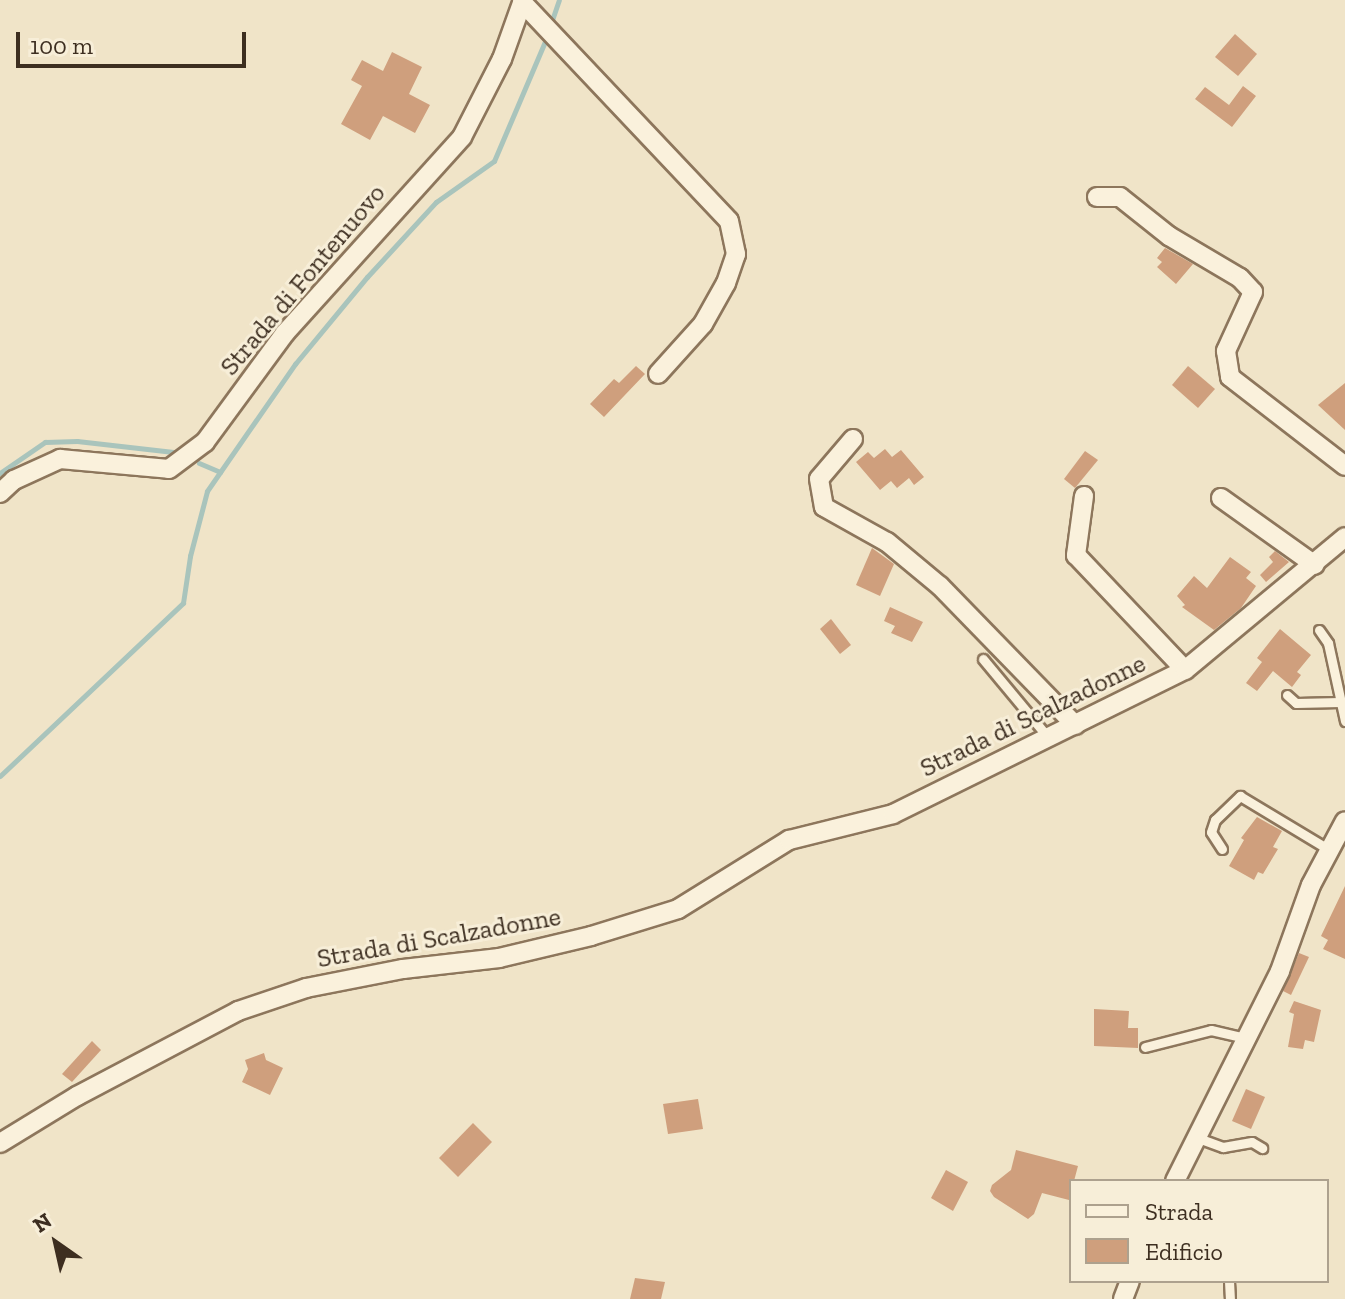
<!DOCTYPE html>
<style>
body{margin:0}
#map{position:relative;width:1345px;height:1299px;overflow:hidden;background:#f0e4c8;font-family:"Zilla Slab",serif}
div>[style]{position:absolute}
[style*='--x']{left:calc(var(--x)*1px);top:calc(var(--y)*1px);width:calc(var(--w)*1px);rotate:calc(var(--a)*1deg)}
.stream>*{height:5px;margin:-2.5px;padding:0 2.5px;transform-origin:2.5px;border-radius:2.5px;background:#a9c4bc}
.building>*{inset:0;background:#cf9f7d}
.roads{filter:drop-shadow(2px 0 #8d765c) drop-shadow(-2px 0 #8d765c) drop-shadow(0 2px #8d765c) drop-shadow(0 -2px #8d765c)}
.service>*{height:9px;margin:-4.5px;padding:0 4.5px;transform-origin:4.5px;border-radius:4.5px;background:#faf1dc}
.minor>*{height:18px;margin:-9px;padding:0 9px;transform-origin:9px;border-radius:9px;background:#faf1dc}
span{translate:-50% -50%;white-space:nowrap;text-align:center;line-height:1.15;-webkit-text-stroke:6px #f7eed8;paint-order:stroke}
.street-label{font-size:26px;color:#3d2e20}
.legend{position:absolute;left:1069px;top:1179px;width:260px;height:104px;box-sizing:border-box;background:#f7eed8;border:2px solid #ada18e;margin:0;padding:10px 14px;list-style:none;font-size:24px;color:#3d2e20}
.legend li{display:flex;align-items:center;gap:16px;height:40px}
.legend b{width:40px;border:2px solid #ada18e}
.north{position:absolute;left:16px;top:1203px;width:80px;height:80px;-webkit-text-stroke:6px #f7eed8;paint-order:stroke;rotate:326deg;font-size:22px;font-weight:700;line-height:32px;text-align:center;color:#3d2e20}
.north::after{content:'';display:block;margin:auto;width:28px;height:36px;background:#3d2e20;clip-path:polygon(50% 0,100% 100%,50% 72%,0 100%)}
.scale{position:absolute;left:16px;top:32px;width:230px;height:36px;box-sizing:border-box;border:4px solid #3d2e20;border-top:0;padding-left:10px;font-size:24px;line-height:28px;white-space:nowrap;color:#3d2e20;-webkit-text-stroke:6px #f7eed8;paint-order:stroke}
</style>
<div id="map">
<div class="stream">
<i style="--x:551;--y:23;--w:24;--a:-71"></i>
<i style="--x:199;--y:463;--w:23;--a:23"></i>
<i style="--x:0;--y:473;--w:55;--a:-34.6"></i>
<i style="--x:45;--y:442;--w:32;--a:-2"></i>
<i style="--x:77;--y:441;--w:97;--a:6.5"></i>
<i style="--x:0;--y:776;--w:252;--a:-43.4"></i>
<i style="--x:183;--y:603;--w:48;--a:-81.5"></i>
<i style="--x:190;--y:556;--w:67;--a:-75.3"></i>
<i style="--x:207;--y:491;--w:155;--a:-55.3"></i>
<i style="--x:295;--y:364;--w:113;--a:-50.4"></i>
<i style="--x:367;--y:277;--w:102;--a:-47.4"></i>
<i style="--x:436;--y:202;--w:71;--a:-35.3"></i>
<i style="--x:494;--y:161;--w:135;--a:-66.9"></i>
</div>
<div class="building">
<i style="clip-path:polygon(1235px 34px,1257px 54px,1238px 76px,1215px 57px)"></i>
<i style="clip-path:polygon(392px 52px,422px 67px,409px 94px,430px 105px,415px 133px,383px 116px,370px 140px,341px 124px,362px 86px,351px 80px,362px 60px,383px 71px)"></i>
<i style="clip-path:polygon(1243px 86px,1256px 96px,1232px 127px,1195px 99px,1205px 87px,1229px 105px)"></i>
<i style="clip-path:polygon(1165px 248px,1193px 264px,1176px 284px,1157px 267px,1162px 262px,1157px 258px)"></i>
<i style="clip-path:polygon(636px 366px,645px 374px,604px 417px,590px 404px,614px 379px,619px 383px)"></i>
<i style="clip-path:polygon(1188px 366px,1215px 389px,1198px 408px,1172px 385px)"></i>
<i style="clip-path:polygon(1345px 383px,1345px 430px,1318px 405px)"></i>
<i style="clip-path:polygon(885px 449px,892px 457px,901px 450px,924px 477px,914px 485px,909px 478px,897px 488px,891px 481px,880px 490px,856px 462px,868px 452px,874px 458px)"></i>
<i style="clip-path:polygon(1085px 451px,1098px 460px,1075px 488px,1064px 479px)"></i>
<i style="clip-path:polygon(872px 548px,894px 564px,880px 596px,856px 585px)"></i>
<i style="clip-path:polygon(1275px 551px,1289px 562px,1266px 582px,1260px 575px,1273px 562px,1269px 557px)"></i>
<i style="clip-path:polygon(1230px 557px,1251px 572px,1246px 578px,1256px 586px,1241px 608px,1214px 630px,1182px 607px,1185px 605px,1177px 596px,1194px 576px,1207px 588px)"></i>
<i style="clip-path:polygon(890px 607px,923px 622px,912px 642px,891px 633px,895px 626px,884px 621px)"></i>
<i style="clip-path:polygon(831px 619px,851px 645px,840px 654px,820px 629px)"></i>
<i style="clip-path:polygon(1280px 629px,1311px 655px,1297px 672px,1301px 675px,1292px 687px,1273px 671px,1257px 691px,1246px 683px,1262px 662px,1257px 658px)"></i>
<i style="clip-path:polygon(1257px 817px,1282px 831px,1273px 847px,1278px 849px,1263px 874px,1258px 872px,1254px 880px,1229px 866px,1244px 840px,1241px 838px)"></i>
<i style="clip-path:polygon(1345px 886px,1345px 959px,1323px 949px,1328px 940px,1321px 936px)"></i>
<i style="clip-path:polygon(1299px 953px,1309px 957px,1291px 995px,1283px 991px)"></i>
<i style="clip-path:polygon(1294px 1001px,1321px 1010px,1314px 1042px,1305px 1040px,1303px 1049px,1288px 1047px,1294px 1014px,1289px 1012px)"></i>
<i style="clip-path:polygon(1094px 1009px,1129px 1011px,1128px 1028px,1138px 1028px,1138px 1048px,1094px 1046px)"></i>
<i style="clip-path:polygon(92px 1041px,101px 1050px,72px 1082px,62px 1074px)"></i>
<i style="clip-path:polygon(264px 1053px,266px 1060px,283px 1068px,270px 1095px,242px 1082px,248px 1069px,245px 1060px)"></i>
<i style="clip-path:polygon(1246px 1089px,1265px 1097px,1251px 1129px,1232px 1121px)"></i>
<i style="clip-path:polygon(698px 1099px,703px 1129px,668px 1134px,663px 1104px)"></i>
<i style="clip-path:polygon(473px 1123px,492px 1142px,458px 1177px,439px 1158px)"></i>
<i style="clip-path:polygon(1016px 1150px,1078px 1166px,1074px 1181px,1071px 1181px,1069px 1200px,1042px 1193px,1034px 1214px,1028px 1219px,994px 1197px,990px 1191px,992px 1185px,1011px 1170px)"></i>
<i style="clip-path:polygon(946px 1170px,968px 1182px,953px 1211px,931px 1198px)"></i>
<i style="clip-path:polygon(635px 1278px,665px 1282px,661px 1299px,630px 1299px)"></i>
</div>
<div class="roads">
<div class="service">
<i style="--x:1319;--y:630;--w:16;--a:55"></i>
<i style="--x:1328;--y:643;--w:80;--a:77.7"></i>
<i style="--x:983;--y:659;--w:100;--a:50.3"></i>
<i style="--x:1287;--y:695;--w:12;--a:42"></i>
<i style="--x:1296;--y:703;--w:44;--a:-1.3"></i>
<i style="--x:1222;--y:849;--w:20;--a:-123"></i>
<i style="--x:1211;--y:832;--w:13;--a:-72"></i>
<i style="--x:1215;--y:820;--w:35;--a:-44"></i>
<i style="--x:1240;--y:796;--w:103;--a:31.1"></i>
<i style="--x:1145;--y:1047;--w:68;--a:-14.4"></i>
<i style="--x:1211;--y:1030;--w:37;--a:13"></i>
<i style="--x:1198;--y:1138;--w:27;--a:20"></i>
<i style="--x:1223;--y:1147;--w:29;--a:-10"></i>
<i style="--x:1252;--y:1142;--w:12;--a:31"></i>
<i style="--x:1229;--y:1281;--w:18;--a:87"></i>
</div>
<div class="minor">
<i style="--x:522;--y:2;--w:301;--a:46.6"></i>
<i style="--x:729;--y:221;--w:34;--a:78"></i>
<i style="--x:736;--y:254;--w:31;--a:109"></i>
<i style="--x:726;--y:283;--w:47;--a:119.3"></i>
<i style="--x:703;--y:324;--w:67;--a:132"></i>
<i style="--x:1097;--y:197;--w:23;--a:0"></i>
<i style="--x:1120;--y:197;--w:63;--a:38.5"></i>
<i style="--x:1169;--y:236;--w:82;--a:30.6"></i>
<i style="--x:1240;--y:278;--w:19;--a:47"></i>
<i style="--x:1253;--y:292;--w:65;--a:114.6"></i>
<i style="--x:1226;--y:351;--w:26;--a:81"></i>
<i style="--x:1230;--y:377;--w:145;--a:37.7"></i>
<i style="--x:853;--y:439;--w:52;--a:130.4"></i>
<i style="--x:819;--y:479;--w:28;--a:80"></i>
<i style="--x:824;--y:507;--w:72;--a:29.1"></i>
<i style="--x:887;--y:542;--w:69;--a:39.7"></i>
<i style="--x:940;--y:586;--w:194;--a:45.8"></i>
<i style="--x:0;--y:493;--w:19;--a:-43"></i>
<i style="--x:14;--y:480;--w:51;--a:-24.5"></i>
<i style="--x:60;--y:459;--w:109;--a:5.2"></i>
<i style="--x:169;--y:469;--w:45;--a:-36.9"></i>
<i style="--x:205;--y:442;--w:135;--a:-53.7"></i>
<i style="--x:285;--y:333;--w:264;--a:-47.9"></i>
<i style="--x:462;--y:137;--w:88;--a:-62.9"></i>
<i style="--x:502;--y:59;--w:63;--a:-70.4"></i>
<i style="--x:1084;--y:496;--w:60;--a:97.7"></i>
<i style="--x:1076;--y:555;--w:158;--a:46.5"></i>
<i style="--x:1221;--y:498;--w:115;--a:35.5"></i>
<i style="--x:0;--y:1143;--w:90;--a:-31.4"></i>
<i style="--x:77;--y:1096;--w:182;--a:-27.8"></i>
<i style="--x:238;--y:1011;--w:72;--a:-18.7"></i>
<i style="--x:306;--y:988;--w:99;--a:-11.1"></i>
<i style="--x:403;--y:969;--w:97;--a:-6.5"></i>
<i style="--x:499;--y:958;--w:95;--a:-13.4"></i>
<i style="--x:591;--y:936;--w:91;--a:-17.2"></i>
<i style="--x:678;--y:909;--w:131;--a:-31.9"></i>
<i style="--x:789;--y:840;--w:107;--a:-14"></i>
<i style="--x:893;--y:814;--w:326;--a:-26.3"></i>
<i style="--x:1185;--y:670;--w:208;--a:-39.7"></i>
<i style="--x:1175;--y:1181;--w:235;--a:-63.4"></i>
<i style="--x:1280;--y:971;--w:91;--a:-70.2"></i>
<i style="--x:1311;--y:885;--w:72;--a:-62"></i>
<i style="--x:1123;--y:1299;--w:19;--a:-69"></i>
</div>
</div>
<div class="street-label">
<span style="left:303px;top:280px;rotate:-50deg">Strada di Fontenuovo</span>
<span style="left:1033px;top:716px;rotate:-26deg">Strada di Scalzadonne</span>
<span style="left:439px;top:938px;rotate:-10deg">Strada di Scalzadonne</span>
</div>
<ul class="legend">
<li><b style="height:10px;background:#faf1dc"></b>Strada</li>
<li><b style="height:22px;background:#cf9f7d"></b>Edificio</li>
</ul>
<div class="north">N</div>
<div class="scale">100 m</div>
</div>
